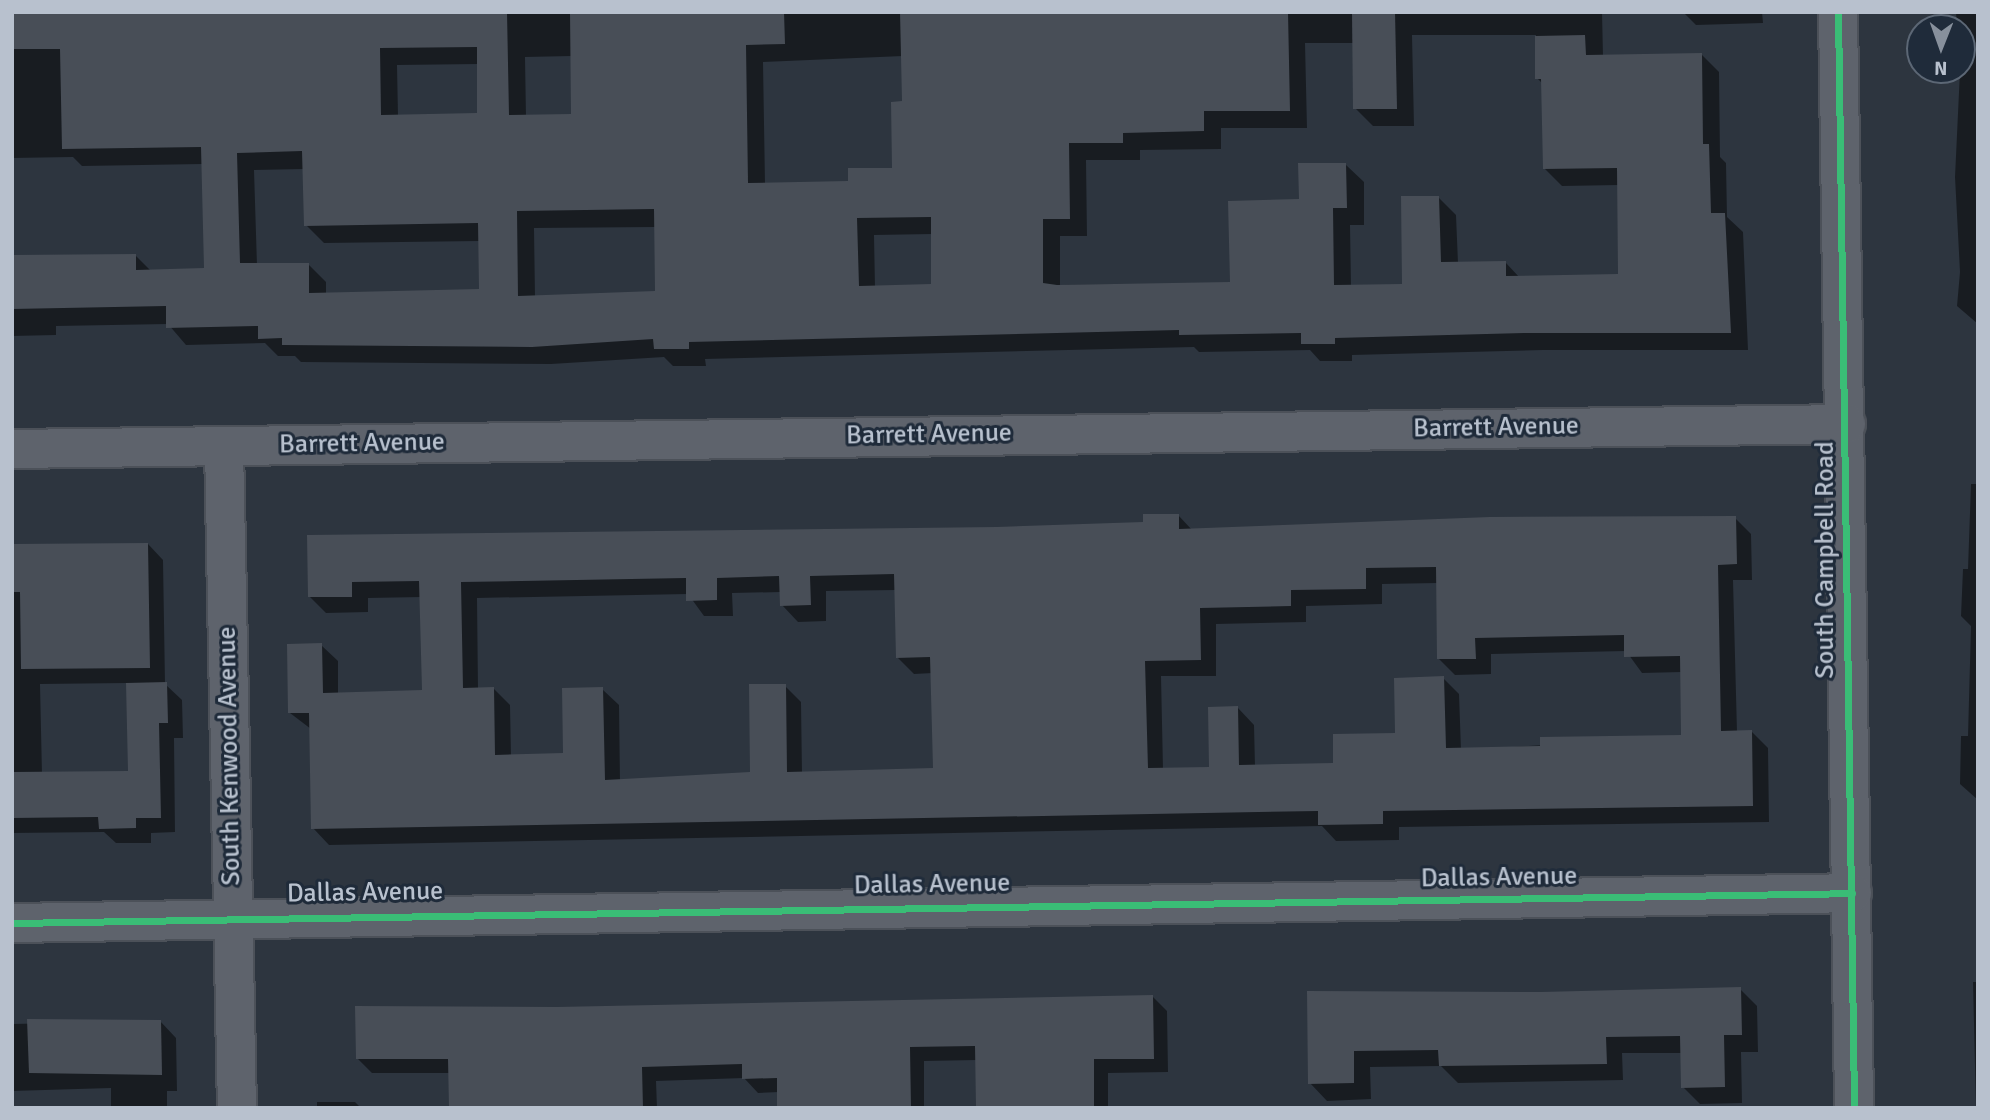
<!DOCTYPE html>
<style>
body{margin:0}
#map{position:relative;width:1990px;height:1120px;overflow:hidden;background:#2d353f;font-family:Signika,sans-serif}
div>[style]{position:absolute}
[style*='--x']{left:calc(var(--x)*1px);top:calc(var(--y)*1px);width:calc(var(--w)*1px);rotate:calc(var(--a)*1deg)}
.shadow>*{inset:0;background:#0007}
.building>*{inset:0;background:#484e57}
.roads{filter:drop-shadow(2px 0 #4c5159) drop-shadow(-2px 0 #4c5159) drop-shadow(0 2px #4c5159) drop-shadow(0 -2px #4c5159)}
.minor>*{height:38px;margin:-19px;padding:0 19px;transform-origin:19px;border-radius:19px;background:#5e636c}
.cycleway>*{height:7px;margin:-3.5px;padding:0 3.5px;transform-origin:3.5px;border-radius:3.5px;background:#3abd76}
span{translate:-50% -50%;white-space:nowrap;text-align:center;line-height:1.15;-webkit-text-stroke:6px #1f2b3a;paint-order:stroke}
.street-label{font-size:26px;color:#b8c1ce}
.frame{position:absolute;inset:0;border:14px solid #b8c1ce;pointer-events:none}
.north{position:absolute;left:1906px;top:14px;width:70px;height:70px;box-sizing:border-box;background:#1f2b3a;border:2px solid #5c6775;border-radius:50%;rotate:181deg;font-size:19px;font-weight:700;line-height:28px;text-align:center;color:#b8c1ce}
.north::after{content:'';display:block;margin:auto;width:24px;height:32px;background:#87909c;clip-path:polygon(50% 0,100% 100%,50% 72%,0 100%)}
</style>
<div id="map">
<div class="shadow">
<i style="clip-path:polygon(evenodd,12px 12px,1602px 12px,1603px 56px,1701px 54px,1719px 72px,1720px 157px,1726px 163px,1727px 217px,1743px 232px,1748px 350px,1543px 350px,1352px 355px,1352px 361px,1320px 361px,1310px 350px,1199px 352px,1194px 347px,705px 359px,706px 366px,673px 366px,664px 357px,551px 364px,301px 362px,295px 356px,278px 356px,265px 343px,186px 345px,168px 324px,56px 326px,56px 335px,12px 336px,12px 257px,135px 255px,151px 271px,206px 270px,203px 164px,82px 166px,73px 157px,12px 158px,12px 12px,1412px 35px,1536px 35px,1537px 78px,1543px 84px,1544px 168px,1562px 186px,1619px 185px,1620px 276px,1520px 278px,1506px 263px,1458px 263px,1456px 215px,1438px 197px,1404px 285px,1351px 286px,1350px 225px,1364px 225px,1364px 182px,1346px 165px,1300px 201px,1232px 284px,1060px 285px,1060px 236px,1087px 236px,1086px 160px,1140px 160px,1140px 150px,1221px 149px,1221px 128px,1307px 128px,1305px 43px,1354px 43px,1355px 108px,1373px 126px,1414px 126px,1412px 35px,12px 12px,572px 56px,573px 116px,526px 117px,525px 57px,572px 56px,12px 12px,903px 56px,903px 103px,894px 169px,850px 183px,765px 184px,763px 62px,903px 56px,12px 12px,479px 64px,479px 115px,398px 116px,397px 65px,479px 64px,12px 12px,305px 169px,306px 225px,324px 243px,480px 241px,481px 291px,326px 295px,326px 282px,308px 264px,257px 265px,254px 170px,305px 169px,12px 12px,656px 227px,657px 292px,535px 297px,534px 228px,656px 227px,12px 12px,933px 234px,933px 285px,875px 287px,874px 235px,933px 234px)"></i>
<i style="clip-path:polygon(1683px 12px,1762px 12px,1763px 23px,1696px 25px)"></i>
<i style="clip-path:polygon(1956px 12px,1978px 12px,1978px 324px,1957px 306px,1960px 272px,1955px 177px,1962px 28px,1957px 28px)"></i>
<i style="clip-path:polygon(1971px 484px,1978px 484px,1978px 800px,1960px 784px,1961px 736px,1968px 736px,1971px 626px,1961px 616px,1963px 569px,1968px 569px)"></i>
<i style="clip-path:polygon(evenodd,1178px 515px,1193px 531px,1735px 518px,1751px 534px,1752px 580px,1733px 580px,1737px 732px,1752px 732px,1768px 748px,1769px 822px,1399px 827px,1399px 840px,1336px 841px,1322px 826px,329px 845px,313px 828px,311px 729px,290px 713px,321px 645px,338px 661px,338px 694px,424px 692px,422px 597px,368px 598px,368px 612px,326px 613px,310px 597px,308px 536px,997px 529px,1145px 524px,1178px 515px,1438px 583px,1439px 659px,1455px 675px,1491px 674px,1491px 654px,1626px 651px,1642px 673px,1682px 672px,1682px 737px,1461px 750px,1459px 694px,1443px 678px,1397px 735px,1335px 765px,1255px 766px,1254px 725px,1238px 708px,1211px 769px,1163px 769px,1161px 676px,1216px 676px,1216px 624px,1306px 622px,1306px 606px,1382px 604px,1382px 584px,1438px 583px,1178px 515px,896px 590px,897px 657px,914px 674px,933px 673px,935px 770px,802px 773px,801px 702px,785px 686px,752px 774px,620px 781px,619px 705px,602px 689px,565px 755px,511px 756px,510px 705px,494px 689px,478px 689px,477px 598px,688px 594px,704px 616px,733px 616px,732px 593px,781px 592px,782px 605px,798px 622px,826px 621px,826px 591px,896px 590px)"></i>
<i style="clip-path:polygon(evenodd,148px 544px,163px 560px,165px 684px,182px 700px,183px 738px,174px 738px,175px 832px,151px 833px,151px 843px,116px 843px,104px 832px,12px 833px,12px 546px,148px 544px,128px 683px,130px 772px,42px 774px,40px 684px,128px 683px)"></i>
<i style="clip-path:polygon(1973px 982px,1978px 982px,1978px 1108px,1976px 1108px)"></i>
<i style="clip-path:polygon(1740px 989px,1757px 1006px,1758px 1052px,1741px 1052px,1742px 1103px,1700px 1104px,1683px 1087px,1682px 1053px,1622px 1053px,1623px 1080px,1458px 1083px,1441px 1066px,1370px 1067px,1371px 1099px,1327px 1101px,1310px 1083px,1308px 992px,1541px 994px)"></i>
<i style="clip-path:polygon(1153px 997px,1167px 1011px,1168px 1072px,1108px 1073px,1108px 1108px,978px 1108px,977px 1060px,924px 1061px,924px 1108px,779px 1108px,779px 1092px,758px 1093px,744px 1078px,656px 1081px,657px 1108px,451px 1108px,450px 1073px,372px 1073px,358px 1059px,557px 1008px)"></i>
<i style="clip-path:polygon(160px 1021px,176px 1038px,177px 1091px,167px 1091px,167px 1108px,111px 1108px,111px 1088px,12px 1091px,12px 1024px)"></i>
<i style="clip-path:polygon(317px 1102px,355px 1102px,361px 1108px,317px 1108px)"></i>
</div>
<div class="building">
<i style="clip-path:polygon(evenodd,12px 12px,507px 12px,509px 115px,571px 114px,570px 12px,784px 12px,785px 44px,746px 45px,748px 183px,848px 181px,848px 168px,892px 168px,891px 102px,902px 101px,900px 12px,1288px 12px,1290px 111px,1204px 111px,1204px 131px,1123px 133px,1123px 143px,1069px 143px,1070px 219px,1043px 219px,1043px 283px,1057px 285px,1230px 282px,1228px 201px,1299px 199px,1298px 163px,1346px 163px,1347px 208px,1333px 208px,1334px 285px,1402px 284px,1401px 196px,1439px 196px,1441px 262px,1506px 261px,1506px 276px,1618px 274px,1617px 168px,1543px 169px,1541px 79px,1535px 79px,1535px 36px,1585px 35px,1586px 55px,1702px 53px,1703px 144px,1709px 144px,1711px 213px,1725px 213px,1731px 333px,1524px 333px,1335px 338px,1335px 344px,1301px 344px,1301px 333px,1179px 335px,1179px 330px,689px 342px,689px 349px,654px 349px,653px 339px,532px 347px,282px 345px,282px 338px,258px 339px,258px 326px,166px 328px,166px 306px,12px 309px,12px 255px,136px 254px,136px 270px,204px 268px,201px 147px,62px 149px,60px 49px,12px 49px,12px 12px,477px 47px,477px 113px,381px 115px,380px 48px,477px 47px,12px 12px,302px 151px,304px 226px,478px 223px,479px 289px,309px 293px,309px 263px,240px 263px,237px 153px,302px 151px,12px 12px,654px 209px,655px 291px,518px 296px,517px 211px,654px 209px,12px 12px,931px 217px,931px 284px,859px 286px,857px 218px,931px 217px)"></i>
<i style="clip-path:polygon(1352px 12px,1395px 12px,1397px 109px,1353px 109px)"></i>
<i style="clip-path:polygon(evenodd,1143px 514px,1179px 514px,1179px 529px,1490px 517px,1736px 516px,1737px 564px,1718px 565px,1721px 731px,1752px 730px,1753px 806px,1383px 811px,1383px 824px,1318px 825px,1318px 811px,311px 829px,309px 713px,288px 713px,287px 644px,322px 643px,323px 693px,422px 690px,419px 581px,352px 582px,352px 597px,308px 597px,307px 535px,997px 527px,1143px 522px,1143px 514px,1436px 567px,1437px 659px,1476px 659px,1475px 638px,1624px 635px,1624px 657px,1680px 656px,1681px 735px,1540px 737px,1540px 746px,1446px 748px,1444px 676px,1394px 678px,1395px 733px,1333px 734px,1333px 763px,1239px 765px,1238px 706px,1208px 707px,1209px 767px,1148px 768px,1145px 661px,1201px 660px,1200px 608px,1291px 606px,1291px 590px,1366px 589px,1366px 568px,1436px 567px,1143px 514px,894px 574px,896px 658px,930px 657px,933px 768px,787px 772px,786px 684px,749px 684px,750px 772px,605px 780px,603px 687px,562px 688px,563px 753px,495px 755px,494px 687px,463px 688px,461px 582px,686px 578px,686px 601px,717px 600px,717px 578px,779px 576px,780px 606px,811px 605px,810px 576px,894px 574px)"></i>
<i style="clip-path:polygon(148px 543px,150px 668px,21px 669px,20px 592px,12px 592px,12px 544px)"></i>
<i style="clip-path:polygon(167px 682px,168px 723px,159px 723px,161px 818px,136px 818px,136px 828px,99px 829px,98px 817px,12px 818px,12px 772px,128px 771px,126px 683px)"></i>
<i style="clip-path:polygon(1741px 987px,1742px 1035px,1724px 1035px,1725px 1087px,1681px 1088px,1680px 1036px,1606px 1037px,1607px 1064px,1439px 1066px,1438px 1050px,1354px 1051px,1354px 1083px,1308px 1084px,1307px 991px,1541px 992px)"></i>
<i style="clip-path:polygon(1153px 995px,1154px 1059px,1094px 1059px,1094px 1107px,976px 1108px,975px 1046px,910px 1047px,911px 1108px,777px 1108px,777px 1078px,742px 1079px,742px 1064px,642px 1067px,643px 1108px,449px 1108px,448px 1059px,356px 1059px,355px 1006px,557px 1007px)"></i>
<i style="clip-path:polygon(27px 1019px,161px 1020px,162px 1075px,29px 1073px)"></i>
</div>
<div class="roads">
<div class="minor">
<i style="--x:1838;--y:12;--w:1096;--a:89.16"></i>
<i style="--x:224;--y:446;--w:662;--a:88.88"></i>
<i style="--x:12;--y:449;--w:1834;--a:-0.78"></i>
<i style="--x:12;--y:923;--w:1840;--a:-0.93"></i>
</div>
</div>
<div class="cycleway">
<i style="--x:1838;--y:12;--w:1096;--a:89.16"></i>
<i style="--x:12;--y:923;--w:1840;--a:-0.93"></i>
</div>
<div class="street-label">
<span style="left:1496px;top:428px;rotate:-1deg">Barrett Avenue</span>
<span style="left:929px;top:435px;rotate:-1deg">Barrett Avenue</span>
<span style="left:362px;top:444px;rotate:-1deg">Barrett Avenue</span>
<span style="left:1826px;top:560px;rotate:-90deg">South Campbell Road</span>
<span style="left:230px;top:756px;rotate:-91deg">South Kenwood Avenue</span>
<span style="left:1499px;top:878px;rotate:-1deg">Dallas Avenue</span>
<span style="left:932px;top:885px;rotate:-1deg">Dallas Avenue</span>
<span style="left:365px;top:893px;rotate:-1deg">Dallas Avenue</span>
</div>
<div class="frame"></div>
<div class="north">N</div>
</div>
